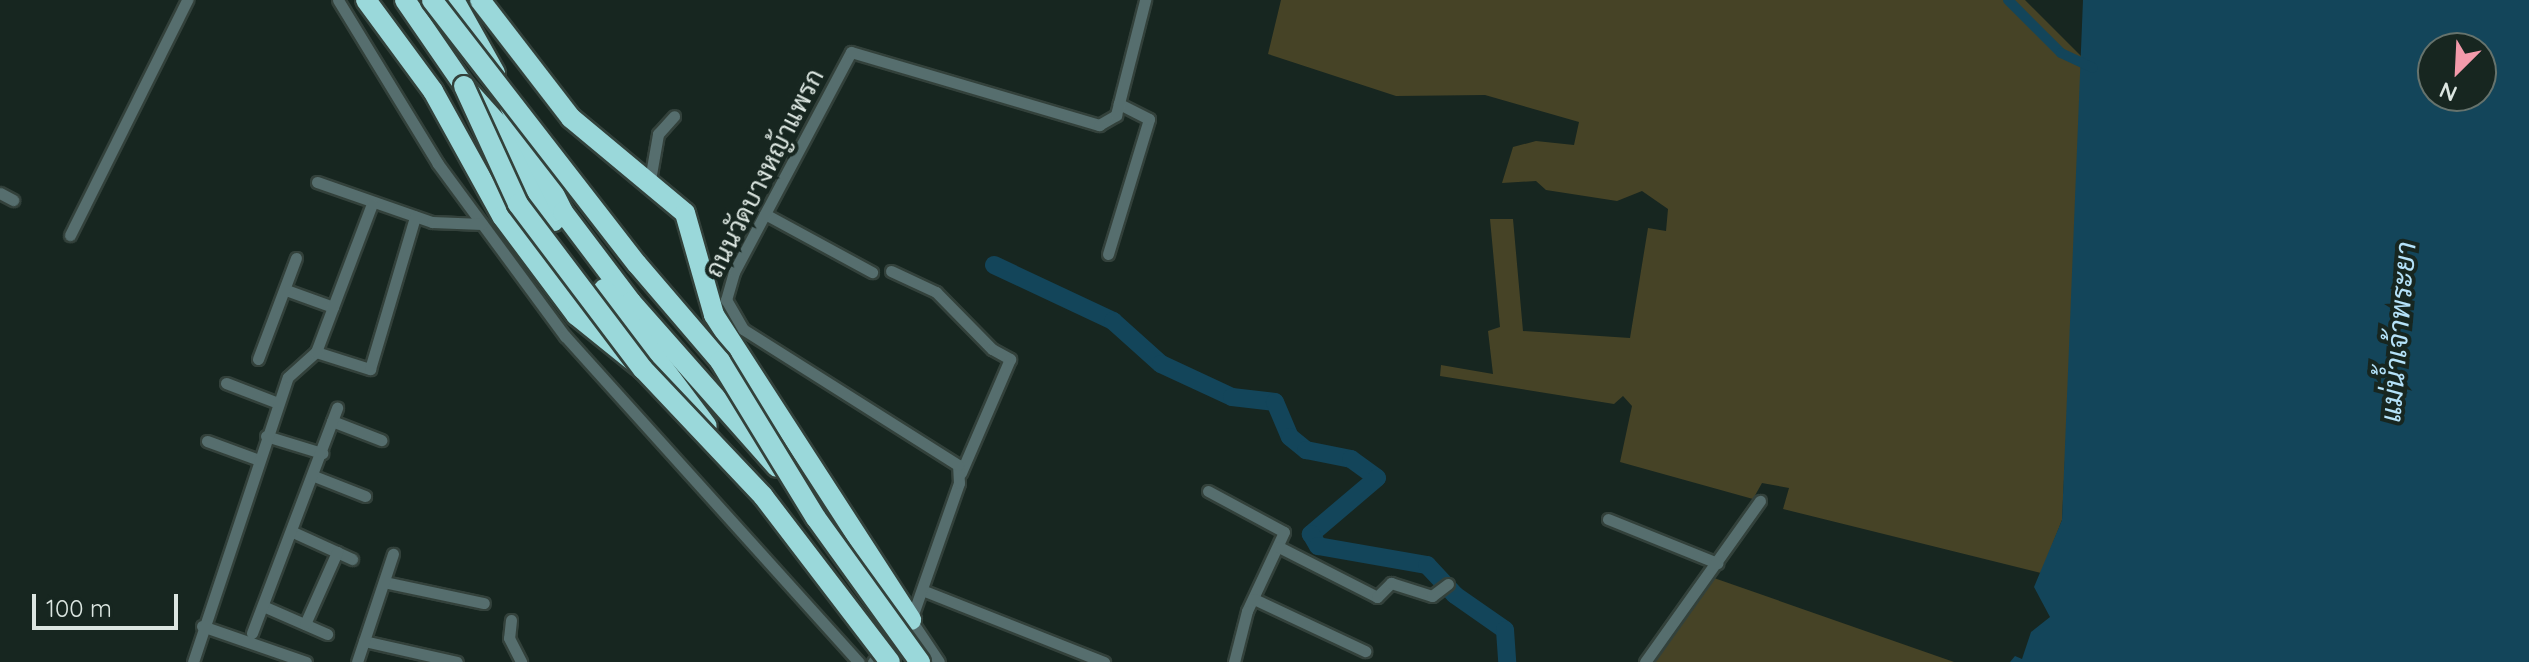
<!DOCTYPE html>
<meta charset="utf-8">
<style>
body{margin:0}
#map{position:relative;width:2529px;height:662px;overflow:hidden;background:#172620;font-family:Quicksand,Sarabun,sans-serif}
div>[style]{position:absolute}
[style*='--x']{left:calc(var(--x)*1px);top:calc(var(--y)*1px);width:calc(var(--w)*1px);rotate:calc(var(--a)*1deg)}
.green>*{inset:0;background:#464326}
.water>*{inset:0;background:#13455a}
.canal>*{height:10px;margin:-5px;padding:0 5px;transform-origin:5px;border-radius:5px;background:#13455a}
.river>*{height:18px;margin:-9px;padding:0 9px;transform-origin:9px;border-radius:9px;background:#13455a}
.roads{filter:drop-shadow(2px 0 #33413b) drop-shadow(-2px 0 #33413b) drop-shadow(0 2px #33413b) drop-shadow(0 -2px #33413b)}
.street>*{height:11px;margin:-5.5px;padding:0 5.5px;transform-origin:5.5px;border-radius:5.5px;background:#566e6e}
.highway>*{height:20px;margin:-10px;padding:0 10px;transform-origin:10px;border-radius:10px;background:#9ad8da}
.bridges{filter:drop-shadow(2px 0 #33413b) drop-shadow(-2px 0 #33413b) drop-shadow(0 2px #33413b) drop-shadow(0 -2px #33413b)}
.highway-bridge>*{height:20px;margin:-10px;padding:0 10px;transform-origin:10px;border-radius:10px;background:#9ad8da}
span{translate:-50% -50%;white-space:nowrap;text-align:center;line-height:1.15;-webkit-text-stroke:8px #172620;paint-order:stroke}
.street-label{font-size:26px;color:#dce6e1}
.water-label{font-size:28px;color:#b5e2f9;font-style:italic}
.north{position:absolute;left:2417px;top:32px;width:80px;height:80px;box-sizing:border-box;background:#172620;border:2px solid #66736d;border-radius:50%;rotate:204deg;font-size:22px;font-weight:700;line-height:32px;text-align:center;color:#dce6e1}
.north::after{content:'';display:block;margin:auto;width:28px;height:36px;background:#f39aab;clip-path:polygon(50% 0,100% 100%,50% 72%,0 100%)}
.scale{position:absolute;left:32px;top:594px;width:146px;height:36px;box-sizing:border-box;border:4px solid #dce6e1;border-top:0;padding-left:10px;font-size:24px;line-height:28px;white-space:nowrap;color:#dce6e1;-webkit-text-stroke:6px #172620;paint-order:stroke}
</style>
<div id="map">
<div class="green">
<i style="clip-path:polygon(1281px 0,2025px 0,2082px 57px,2083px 95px,2062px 520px,2041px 573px,1783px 509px,1789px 488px,1762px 483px,1753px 499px,1620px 462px,1632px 406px,1623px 396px,1614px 404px,1440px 376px,1441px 365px,1493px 374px,1488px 331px,1500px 327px,1490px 219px,1513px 219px,1523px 331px,1630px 338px,1648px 228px,1666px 231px,1668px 209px,1642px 191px,1617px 201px,1546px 190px,1536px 181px,1502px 183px,1513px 147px,1536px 141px,1574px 145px,1579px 122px,1485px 95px,1396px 96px,1268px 54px)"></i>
<i style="clip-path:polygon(1714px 578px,1954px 662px,1654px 662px)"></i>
</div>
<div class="water">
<i style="clip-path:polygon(evenodd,2083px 0,2529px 0,2529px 662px,2010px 662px,2015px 656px,2022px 659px,2031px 632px,2050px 617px,2034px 587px,2062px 520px,2083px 0,2433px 48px,2481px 48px,2481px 96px,2433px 96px,2433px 48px)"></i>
</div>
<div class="canal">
<i style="--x:2008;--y:0;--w:75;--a:45"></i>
<i style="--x:2061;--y:53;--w:35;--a:25"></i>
</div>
<div class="river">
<i style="--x:994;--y:265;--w:132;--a:25.2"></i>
<i style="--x:1113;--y:321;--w:64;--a:41.9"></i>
<i style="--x:1161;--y:364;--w:78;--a:24.9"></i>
<i style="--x:1232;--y:397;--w:43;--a:6.6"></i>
<i style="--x:1275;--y:402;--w:38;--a:67"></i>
<i style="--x:1290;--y:437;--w:21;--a:39"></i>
<i style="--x:1306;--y:450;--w:46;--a:11.3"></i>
<i style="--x:1351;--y:459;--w:32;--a:36"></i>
<i style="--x:1377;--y:478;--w:87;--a:139.7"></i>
<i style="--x:1311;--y:534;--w:14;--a:60"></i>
<i style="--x:1318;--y:546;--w:111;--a:9.9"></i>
<i style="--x:1427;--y:565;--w:41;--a:47"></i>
<i style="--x:1455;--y:595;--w:61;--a:35"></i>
<i style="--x:1505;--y:630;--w:32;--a:86"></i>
</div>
<div class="roads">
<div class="street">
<i style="--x:338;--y:0;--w:192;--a:58.6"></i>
<i style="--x:438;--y:164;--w:214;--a:53.6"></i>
<i style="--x:565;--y:336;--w:439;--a:48"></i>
<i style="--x:650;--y:180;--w:47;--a:-80.1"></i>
<i style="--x:658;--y:134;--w:24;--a:-48"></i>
<i style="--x:317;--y:182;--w:122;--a:19.2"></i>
<i style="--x:432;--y:222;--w:50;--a:2.3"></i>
<i style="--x:0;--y:193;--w:15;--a:28"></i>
<i style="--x:765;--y:214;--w:122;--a:28.5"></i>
<i style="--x:70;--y:235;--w:263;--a:-63.5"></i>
<i style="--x:1108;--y:254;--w:141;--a:-73.1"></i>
<i style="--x:1149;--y:119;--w:34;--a:-153"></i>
<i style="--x:891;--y:271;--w:50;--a:25"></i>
<i style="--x:936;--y:292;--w:80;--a:45.5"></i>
<i style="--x:992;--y:349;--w:21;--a:29"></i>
<i style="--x:1010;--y:359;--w:124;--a:113.3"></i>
<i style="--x:286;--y:290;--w:50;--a:19.9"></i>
<i style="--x:316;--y:352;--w:57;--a:17.5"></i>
<i style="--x:370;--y:369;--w:159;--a:-73.5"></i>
<i style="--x:258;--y:359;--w:108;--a:-69.4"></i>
<i style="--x:226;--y:383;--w:56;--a:21"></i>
<i style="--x:332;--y:421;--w:53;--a:21.2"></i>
<i style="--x:266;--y:436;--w:59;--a:16.9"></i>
<i style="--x:207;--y:441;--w:55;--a:20.1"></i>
<i style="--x:314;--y:476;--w:55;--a:21.4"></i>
<i style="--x:1208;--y:491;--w:86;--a:28.3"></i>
<i style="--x:1284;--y:532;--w:87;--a:115.1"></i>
<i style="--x:1247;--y:611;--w:53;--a:104.3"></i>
<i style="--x:1608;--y:519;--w:118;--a:22"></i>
<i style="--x:293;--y:532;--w:65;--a:24.6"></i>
<i style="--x:1279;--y:547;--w:110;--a:27"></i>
<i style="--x:1377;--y:597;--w:20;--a:-45"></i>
<i style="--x:1391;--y:583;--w:43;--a:17.6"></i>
<i style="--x:1432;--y:596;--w:20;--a:-37"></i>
<i style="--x:384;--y:582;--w:102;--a:11.9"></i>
<i style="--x:922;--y:590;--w:196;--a:21.6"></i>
<i style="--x:1254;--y:599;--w:123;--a:25.1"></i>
<i style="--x:263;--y:606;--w:70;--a:23.6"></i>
<i style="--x:511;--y:620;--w:18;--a:96"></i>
<i style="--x:509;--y:638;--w:27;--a:63"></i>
<i style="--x:911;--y:620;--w:50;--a:56.3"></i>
<i style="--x:305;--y:624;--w:79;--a:-66"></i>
<i style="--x:202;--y:626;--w:110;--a:19.1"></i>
<i style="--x:252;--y:633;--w:241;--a:-69.3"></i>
<i style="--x:364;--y:641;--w:95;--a:12.7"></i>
<i style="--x:193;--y:662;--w:300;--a:-71.6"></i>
<i style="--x:288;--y:377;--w:38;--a:-42"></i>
<i style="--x:316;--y:352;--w:158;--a:-69.3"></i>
<i style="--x:357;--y:662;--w:114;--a:-71.6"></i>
<i style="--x:873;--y:662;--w:57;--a:-47.9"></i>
<i style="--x:911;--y:620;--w:145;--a:-70.7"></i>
<i style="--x:959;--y:483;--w:18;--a:-93"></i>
<i style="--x:958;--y:465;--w:254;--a:-147.7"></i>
<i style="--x:743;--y:329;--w:34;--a:-120"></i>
<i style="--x:726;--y:300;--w:29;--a:-74"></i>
<i style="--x:734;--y:272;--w:249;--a:-62"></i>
<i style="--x:851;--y:52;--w:259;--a:16.4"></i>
<i style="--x:1099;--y:125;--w:20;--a:-30"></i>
<i style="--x:1116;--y:115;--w:119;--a:-75.8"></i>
<i style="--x:1645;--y:662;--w:198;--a:-54.5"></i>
</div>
<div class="highway">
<i style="--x:366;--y:0;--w:113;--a:53.6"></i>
<i style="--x:433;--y:91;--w:143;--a:61.1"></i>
<i style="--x:502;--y:216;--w:124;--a:53.2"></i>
<i style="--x:576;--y:315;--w:80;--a:38.9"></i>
<i style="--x:405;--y:0;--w:104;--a:55.5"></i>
<i style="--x:464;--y:86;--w:51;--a:48.2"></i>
<i style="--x:498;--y:124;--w:112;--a:60"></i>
<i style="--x:454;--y:0;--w:84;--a:60.7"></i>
<i style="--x:480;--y:0;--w:149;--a:52.4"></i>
<i style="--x:571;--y:118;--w:148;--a:39.8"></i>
<i style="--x:685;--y:213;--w:106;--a:74.1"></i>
<i style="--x:714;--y:315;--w:363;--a:57.1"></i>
<i style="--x:510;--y:106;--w:119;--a:63.4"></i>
<i style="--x:563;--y:212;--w:113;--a:52.9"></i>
<i style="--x:631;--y:302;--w:220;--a:48.5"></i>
<i style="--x:604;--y:289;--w:171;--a:53.1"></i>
</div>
</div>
<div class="bridges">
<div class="highway-bridge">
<i style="--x:432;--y:0;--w:334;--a:52.2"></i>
<i style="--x:637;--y:264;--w:128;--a:49.4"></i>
<i style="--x:720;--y:361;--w:184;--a:58.6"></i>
<i style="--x:816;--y:518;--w:178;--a:54.2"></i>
<i style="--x:464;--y:86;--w:130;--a:65.4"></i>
<i style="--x:518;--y:204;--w:207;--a:52.9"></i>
<i style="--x:643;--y:369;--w:175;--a:46.6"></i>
<i style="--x:763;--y:496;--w:209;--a:52.6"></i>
</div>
</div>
<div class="street-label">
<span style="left:764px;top:173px;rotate:-63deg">ถนนวัดบางหญ้าแพรก</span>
</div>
<div class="water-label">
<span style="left:2398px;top:332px;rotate:-85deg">แม่น้ำเจ้าพระยา</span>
</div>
<div class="north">N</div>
<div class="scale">100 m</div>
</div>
